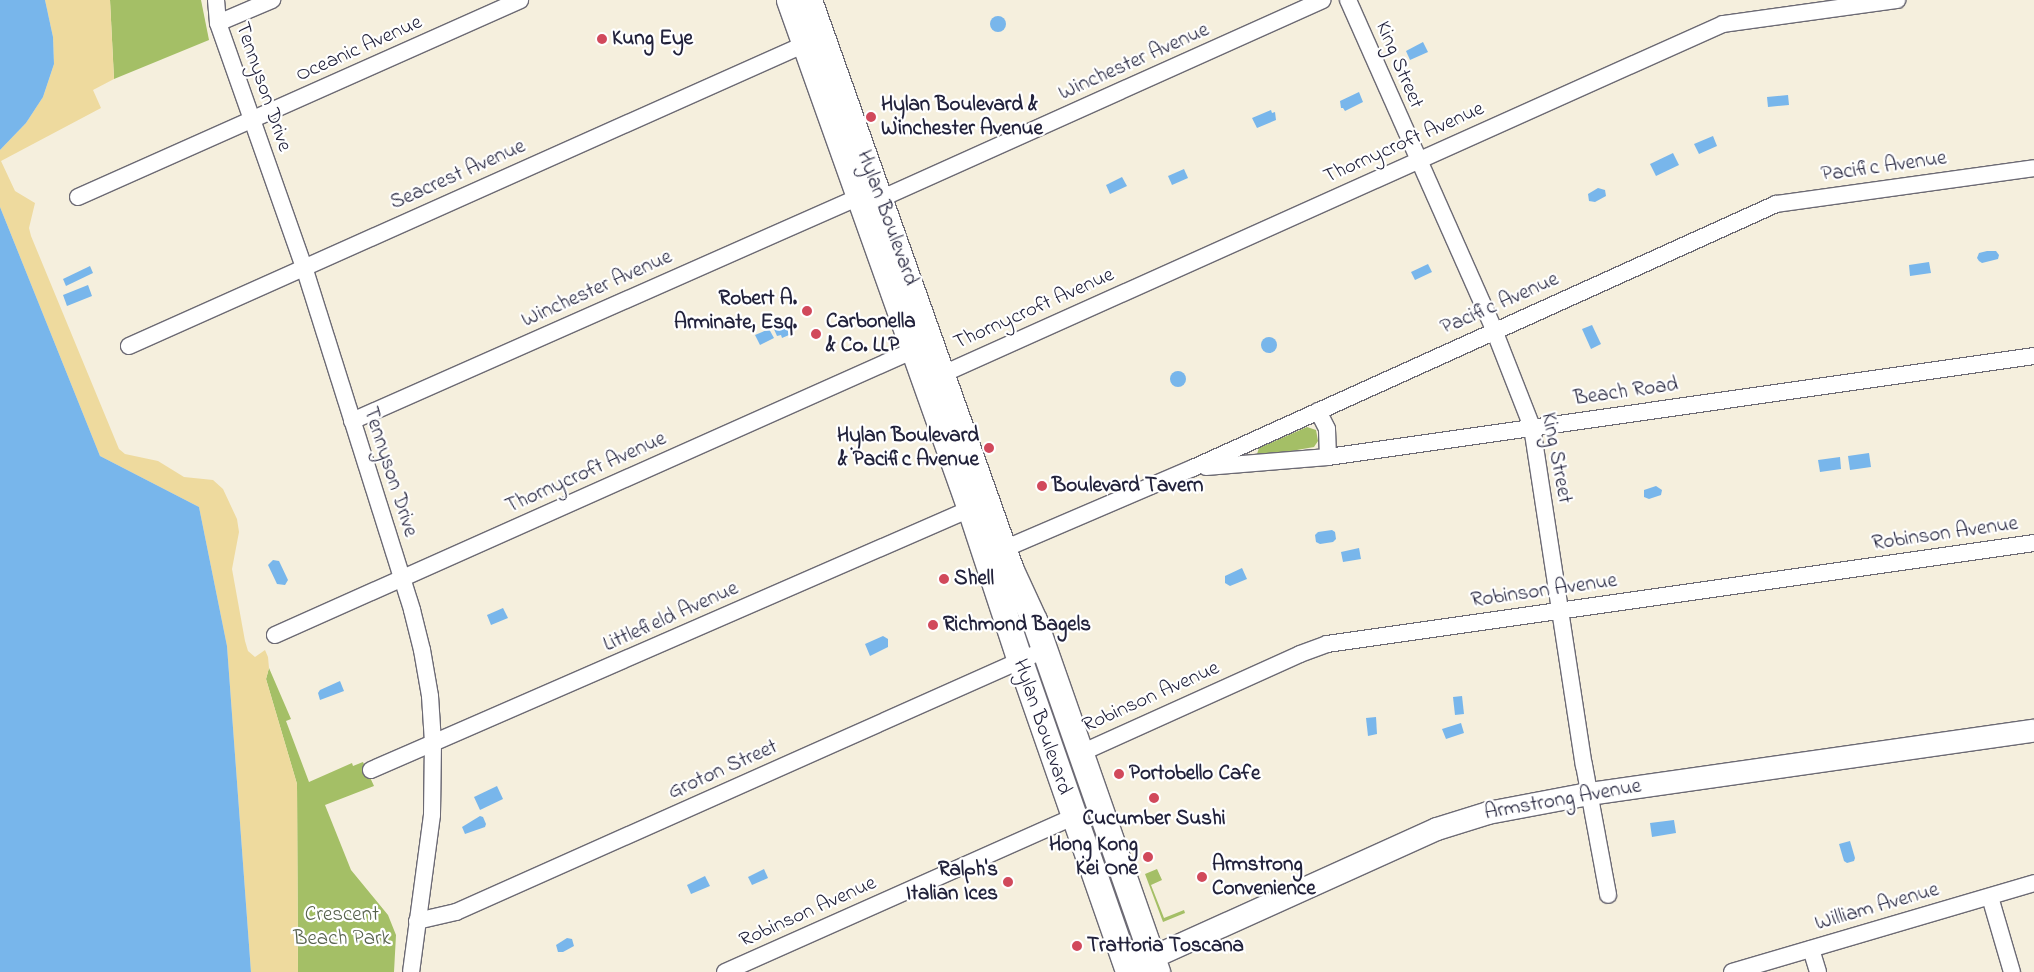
<!DOCTYPE html>
<style>
body{margin:0}
#map{position:relative;width:2034px;height:972px;overflow:hidden;background:#f5efdd;font-family:"Indie Flower",sans-serif}
div>[style]{position:absolute}
[style*='--x']{left:calc(var(--x)*1px);top:calc(var(--y)*1px);width:calc(var(--w)*1px);rotate:calc(var(--a)*1deg)}
.green>*{inset:0;background:#a4bf66}
.sand>*{inset:0;background:#eeda9e}
.water>*{inset:0;background:#78b6eb}
.round{border-radius:50%}
.roads{filter:drop-shadow(1px 0 #6c6a74) drop-shadow(-1px 0 #6c6a74) drop-shadow(0 1px #6c6a74) drop-shadow(0 -1px #6c6a74)}
.street>*{height:16px;margin:-8px;padding:0 8px;transform-origin:8px;border-radius:8px;background:#fff}
.secondary>*{height:22px;margin:-11px;padding:0 11px;transform-origin:11px;border-radius:11px;background:#fff}
.primary>*{height:25px;margin:-12.5px;padding:0 12.5px;transform-origin:12.5px;border-radius:12.5px;background:#fff}
.dots>*{width:14px;height:14px;translate:-50% -50%;box-sizing:border-box;border:2px solid #fff;border-radius:50%}
span{translate:-50% -50%;white-space:nowrap;text-align:center;line-height:1.15;-webkit-text-stroke:4.5px #fff;paint-order:stroke}
.poi-label{font-size:21px;color:#22223b;font-weight:700}
.left{translate:0 -50%;text-align:left}
.right{translate:-100% -50%;text-align:right}
.street-label{font-size:21px;color:#22223b}
.park-label{font-size:21px;color:#56614c}
</style>
<div id="map">
<div class="green">
<i style="clip-path:polygon(110px 0,201px 0,209px 40px,114px 79px)"></i>
<i style="clip-path:polygon(1307px 427px,1316px 430px,1318px 441px,1314px 447px,1263px 456px,1257px 454px,1259px 448px)"></i>
<i style="clip-path:polygon(269px 668px,291px 719px,286px 721px,309px 782px,352px 763px,353px 766px,363px 762px,374px 786px,325px 805px,351px 870px,388px 915px,396px 935px,394px 972px,298px 972px,297px 784px,266px 679px)"></i>
<i style="clip-path:polygon(1157px 869px,1162px 880px,1151px 885px,1164px 918px,1184px 910px,1185px 913px,1163px 922px,1145px 874px)"></i>
</div>
<div class="sand">
<i style="clip-path:polygon(45px 0,110px 0,114px 79px,93px 90px,101px 108px,1px 161px,15px 191px,35px 203px,29px 228px,31px 236px,119px 449px,125px 454px,158px 461px,184px 477px,213px 480px,223px 489px,237px 519px,239px 532px,232px 569px,245px 641px,248px 651px,255px 657px,265px 650px,268px 657px,269px 668px,266px 679px,297px 784px,298px 972px,251px 972px,227px 646px,199px 507px,100px 456px,0 207px,0 150px,26px 123px,43px 97px,54px 64px,53px 37px)"></i>
</div>
<div class="water">
<i style="clip-path:polygon(0 0,45px 0,53px 37px,54px 64px,43px 97px,26px 123px,0 150px)"></i>
<i class="round" style="left:990px;top:16px;width:16px;height:16px"></i>
<i style="clip-path:polygon(1423px 42px,1428px 52px,1410px 60px,1406px 51px)"></i>
<i style="clip-path:polygon(1359px 92px,1363px 102px,1345px 111px,1343px 108px,1341px 108px,1340px 101px)"></i>
<i style="clip-path:polygon(1788px 95px,1789px 105px,1768px 107px,1767px 97px)"></i>
<i style="clip-path:polygon(1271px 110px,1272px 113px,1275px 112px,1276px 120px,1257px 128px,1252px 118px)"></i>
<i style="clip-path:polygon(1713px 136px,1717px 146px,1699px 154px,1694px 144px)"></i>
<i style="clip-path:polygon(1673px 153px,1679px 165px,1656px 176px,1650px 164px)"></i>
<i style="clip-path:polygon(1184px 169px,1188px 178px,1172px 185px,1168px 176px)"></i>
<i style="clip-path:polygon(1122px 177px,1127px 186px,1110px 194px,1106px 185px)"></i>
<i style="clip-path:polygon(1598px 188px,1605px 190px,1606px 196px,1595px 202px,1589px 201px,1588px 194px)"></i>
<i style="clip-path:polygon(0 207px,100px 456px,199px 507px,227px 646px,251px 972px,0 972px)"></i>
<i style="clip-path:polygon(1987px 251px,1996px 251px,1999px 255px,1998px 259px,1982px 263px,1979px 261px,1977px 258px,1979px 253px)"></i>
<i style="clip-path:polygon(1929px 262px,1931px 273px,1910px 276px,1909px 265px)"></i>
<i style="clip-path:polygon(1428px 264px,1432px 272px,1415px 280px,1411px 272px)"></i>
<i style="clip-path:polygon(90px 266px,93px 273px,66px 286px,63px 279px)"></i>
<i style="clip-path:polygon(88px 285px,92px 296px,67px 306px,63px 295px)"></i>
<i style="clip-path:polygon(785px 321px,789px 335px,782px 338px,781px 335px,777px 336px,773px 327px)"></i>
<i style="clip-path:polygon(1592px 325px,1601px 344px,1591px 349px,1582px 329px)"></i>
<i style="clip-path:polygon(769px 329px,774px 338px,760px 345px,755px 335px)"></i>
<i class="round" style="left:1261px;top:337px;width:16px;height:16px"></i>
<i class="round" style="left:1170px;top:371px;width:16px;height:16px"></i>
<i style="clip-path:polygon(1869px 453px,1871px 467px,1850px 470px,1848px 456px)"></i>
<i style="clip-path:polygon(1840px 457px,1841px 469px,1820px 472px,1818px 460px)"></i>
<i style="clip-path:polygon(1656px 486px,1662px 490px,1661px 495px,1649px 499px,1644px 497px,1644px 490px)"></i>
<i style="clip-path:polygon(1332px 530px,1335px 532px,1336px 539px,1333px 542px,1320px 544px,1316px 542px,1315px 535px,1318px 532px)"></i>
<i style="clip-path:polygon(1359px 548px,1361px 559px,1343px 562px,1341px 552px)"></i>
<i style="clip-path:polygon(273px 560px,279px 561px,288px 580px,285px 585px,277px 584px,268px 565px)"></i>
<i style="clip-path:polygon(1242px 568px,1247px 579px,1230px 586px,1225px 583px,1225px 576px)"></i>
<i style="clip-path:polygon(503px 608px,508px 618px,491px 625px,487px 615px)"></i>
<i style="clip-path:polygon(883px 636px,888px 639px,888px 647px,870px 656px,865px 644px)"></i>
<i style="clip-path:polygon(340px 681px,344px 691px,320px 700px,318px 693px,320px 690px)"></i>
<i style="clip-path:polygon(1462px 696px,1464px 714px,1455px 715px,1453px 697px)"></i>
<i style="clip-path:polygon(1376px 717px,1377px 734px,1368px 736px,1366px 718px)"></i>
<i style="clip-path:polygon(1461px 723px,1464px 733px,1446px 739px,1442px 729px)"></i>
<i style="clip-path:polygon(497px 786px,503px 799px,480px 810px,474px 797px)"></i>
<i style="clip-path:polygon(480px 816px,483px 817px,486px 824px,485px 827px,465px 834px,462px 827px)"></i>
<i style="clip-path:polygon(1674px 820px,1676px 833px,1652px 837px,1650px 823px)"></i>
<i style="clip-path:polygon(1850px 841px,1855px 858px,1854px 861px,1847px 863px,1844px 861px,1839px 844px)"></i>
<i style="clip-path:polygon(764px 869px,768px 878px,752px 885px,748px 877px)"></i>
<i style="clip-path:polygon(705px 876px,710px 886px,691px 894px,687px 885px)"></i>
<i style="clip-path:polygon(567px 938px,572px 939px,574px 946px,563px 952px,558px 952px,556px 945px)"></i>
</div>
<div class="roads">
<div class="street">
<i style="--x:216;--y:0;--w:23;--a:85"></i>
<i style="--x:218;--y:23;--w:259;--a:70.6"></i>
<i style="--x:304;--y:267;--w:360;--a:72.5"></i>
<i style="--x:412;--y:610;--w:41;--a:76"></i>
<i style="--x:422;--y:650;--w:47;--a:80.1"></i>
<i style="--x:430;--y:696;--w:46;--a:86.3"></i>
<i style="--x:433;--y:742;--w:73;--a:90.8"></i>
<i style="--x:432;--y:815;--w:158;--a:97.6"></i>
<i style="--x:1348;--y:0;--w:361;--a:66.1"></i>
<i style="--x:1494;--y:330;--w:104;--a:68.6"></i>
<i style="--x:1532;--y:427;--w:342;--a:81.3"></i>
<i style="--x:1584;--y:765;--w:132;--a:79.5"></i>
<i style="--x:218;--y:23;--w:59;--a:-23.1"></i>
<i style="--x:78;--y:197;--w:484;--a:-24"></i>
<i style="--x:880;--y:199;--w:485;--a:-24.2"></i>
<i style="--x:129;--y:346;--w:740;--a:-24.07"></i>
<i style="--x:943;--y:374;--w:855;--a:-24.17"></i>
<i style="--x:1723;--y:24;--w:176;--a:-7.9"></i>
<i style="--x:1318;--y:411;--w:20;--a:63"></i>
<i style="--x:1327;--y:429;--w:28;--a:88"></i>
<i style="--x:352;--y:421;--w:554;--a:-23.84"></i>
<i style="--x:1206;--y:467;--w:122;--a:-4.7"></i>
<i style="--x:1328;--y:457;--w:713;--a:-8.14"></i>
<i style="--x:1004;--y:549;--w:206;--a:-23.2"></i>
<i style="--x:1193;--y:468;--w:640;--a:-24.36"></i>
<i style="--x:1776;--y:204;--w:260;--a:-7.9"></i>
<i style="--x:275;--y:635;--w:700;--a:-24.04"></i>
<i style="--x:1081;--y:753;--w:240;--a:-24.3"></i>
<i style="--x:1300;--y:654;--w:29;--a:-20"></i>
<i style="--x:1327;--y:644;--w:714;--a:-8.13"></i>
<i style="--x:371;--y:770;--w:663;--a:-23.55"></i>
<i style="--x:1990;--y:897;--w:78;--a:73.7"></i>
<i style="--x:417;--y:921;--w:40;--a:-13"></i>
<i style="--x:456;--y:912;--w:644;--a:-24.02"></i>
<i style="--x:1811;--y:949;--w:24;--a:73"></i>
<i style="--x:725;--y:972;--w:381;--a:-24"></i>
<i style="--x:1732;--y:972;--w:315;--a:-16.4"></i>
</div>
<div class="secondary">
<i style="--x:1127;--y:969;--w:340;--a:-24.3"></i>
<i style="--x:1437;--y:829;--w:53;--a:-17.4"></i>
<i style="--x:1488;--y:813;--w:103;--a:-10.7"></i>
<i style="--x:1589;--y:794;--w:449;--a:-8.1"></i>
</div>
<div class="primary">
<i style="--x:789;--y:0;--w:540;--a:70.42"></i>
<i style="--x:970;--y:509;--w:160;--a:71.8"></i>
<i style="--x:1020;--y:661;--w:329;--a:70.8"></i>
<i style="--x:809;--y:0;--w:605;--a:70.49"></i>
<i style="--x:1011;--y:570;--w:55;--a:65.3"></i>
<i style="--x:1034;--y:620;--w:373;--a:70.7"></i>
</div>
</div>
<div class="dots">
<i style="left:602px;top:39px;background:#d1495b"></i>
<i style="left:871px;top:117px;background:#d1495b"></i>
<i style="left:807px;top:311px;background:#d1495b"></i>
<i style="left:816px;top:334px;background:#d1495b"></i>
<i style="left:989px;top:448px;background:#d1495b"></i>
<i style="left:1042px;top:486px;background:#d1495b"></i>
<i style="left:944px;top:579px;background:#d1495b"></i>
<i style="left:933px;top:625px;background:#d1495b"></i>
<i style="left:1119px;top:774px;background:#d1495b"></i>
<i style="left:1154px;top:798px;background:#d1495b"></i>
<i style="left:1148px;top:857px;background:#d1495b"></i>
<i style="left:1202px;top:877px;background:#d1495b"></i>
<i style="left:1008px;top:882px;background:#d1495b"></i>
<i style="left:1077px;top:946px;background:#d1495b"></i>
</div>
<div class="poi-label">
<span class="left" style="left:612px;top:39px">Kung Eye</span>
<span class="left" style="left:881px;top:117px">Hylan Boulevard &amp;<br>Winchester Avenue</span>
<span class="right" style="left:797px;top:311px">Robert A.<br>Arminate, Esq.</span>
<span class="left" style="left:826px;top:334px">Carbonella<br>&amp; Co. LLP</span>
<span class="right" style="left:979px;top:448px">Hylan Boulevard<br>&amp; Pacific Avenue</span>
<span class="left" style="left:1052px;top:486px">Boulevard Tavern</span>
<span class="left" style="left:954px;top:579px">Shell</span>
<span class="left" style="left:943px;top:625px">Richmond Bagels</span>
<span class="left" style="left:1129px;top:774px">Portobello Cafe</span>
<span style="left:1154px;top:819px">Cucumber Sushi</span>
<span class="right" style="left:1138px;top:857px">Hong Kong<br>Kei One</span>
<span class="left" style="left:1212px;top:877px">Armstrong<br>Convenience</span>
<span class="right" style="left:998px;top:882px">Ralph's<br>Italian Ices</span>
<span class="left" style="left:1087px;top:946px">Trattoria Toscana</span>
</div>
<div class="street-label">
<span style="left:359px;top:49px;rotate:-24deg">Oceanic Avenue</span>
<span style="left:1134px;top:62px;rotate:-24deg">Winchester Avenue</span>
<span style="left:1399px;top:65px;rotate:67deg">King Street</span>
<span style="left:263px;top:87px;rotate:71deg">Tennyson Drive</span>
<span style="left:1404px;top:143px;rotate:-24deg">Thornycroft Avenue</span>
<span style="left:1884px;top:167px;rotate:-8deg">Pacific Avenue</span>
<span style="left:458px;top:175px;rotate:-24deg">Seacrest Avenue</span>
<span style="left:887px;top:218px;rotate:70deg">Hylan Boulevard</span>
<span style="left:597px;top:289px;rotate:-24deg">Winchester Avenue</span>
<span style="left:1500px;top:304px;rotate:-24deg">Pacific Avenue</span>
<span style="left:1034px;top:309px;rotate:-24deg">Thornycroft Avenue</span>
<span style="left:1626px;top:392px;rotate:-8deg">Beach Road</span>
<span style="left:1556px;top:458px;rotate:79deg">King Street</span>
<span style="left:390px;top:472px;rotate:72deg">Tennyson Drive</span>
<span style="left:586px;top:473px;rotate:-24deg">Thornycroft Avenue</span>
<span style="left:1945px;top:534px;rotate:-8deg">Robinson Avenue</span>
<span style="left:1544px;top:591px;rotate:-8deg">Robinson Avenue</span>
<span style="left:671px;top:617px;rotate:-24deg">Littlefield Avenue</span>
<span style="left:1151px;top:697px;rotate:-24deg">Robinson Avenue</span>
<span style="left:1042px;top:727px;rotate:71deg">Hylan Boulevard</span>
<span style="left:723px;top:770px;rotate:-24deg">Groton Street</span>
<span style="left:1563px;top:800px;rotate:-10deg">Armstrong Avenue</span>
<span style="left:1877px;top:907px;rotate:-16deg">William Avenue</span>
<span style="left:808px;top:912px;rotate:-24deg">Robinson Avenue</span>
</div>
<div class="park-label">
<span style="left:342px;top:927px">Crescent<br>Beach Park</span>
</div>
</div>
